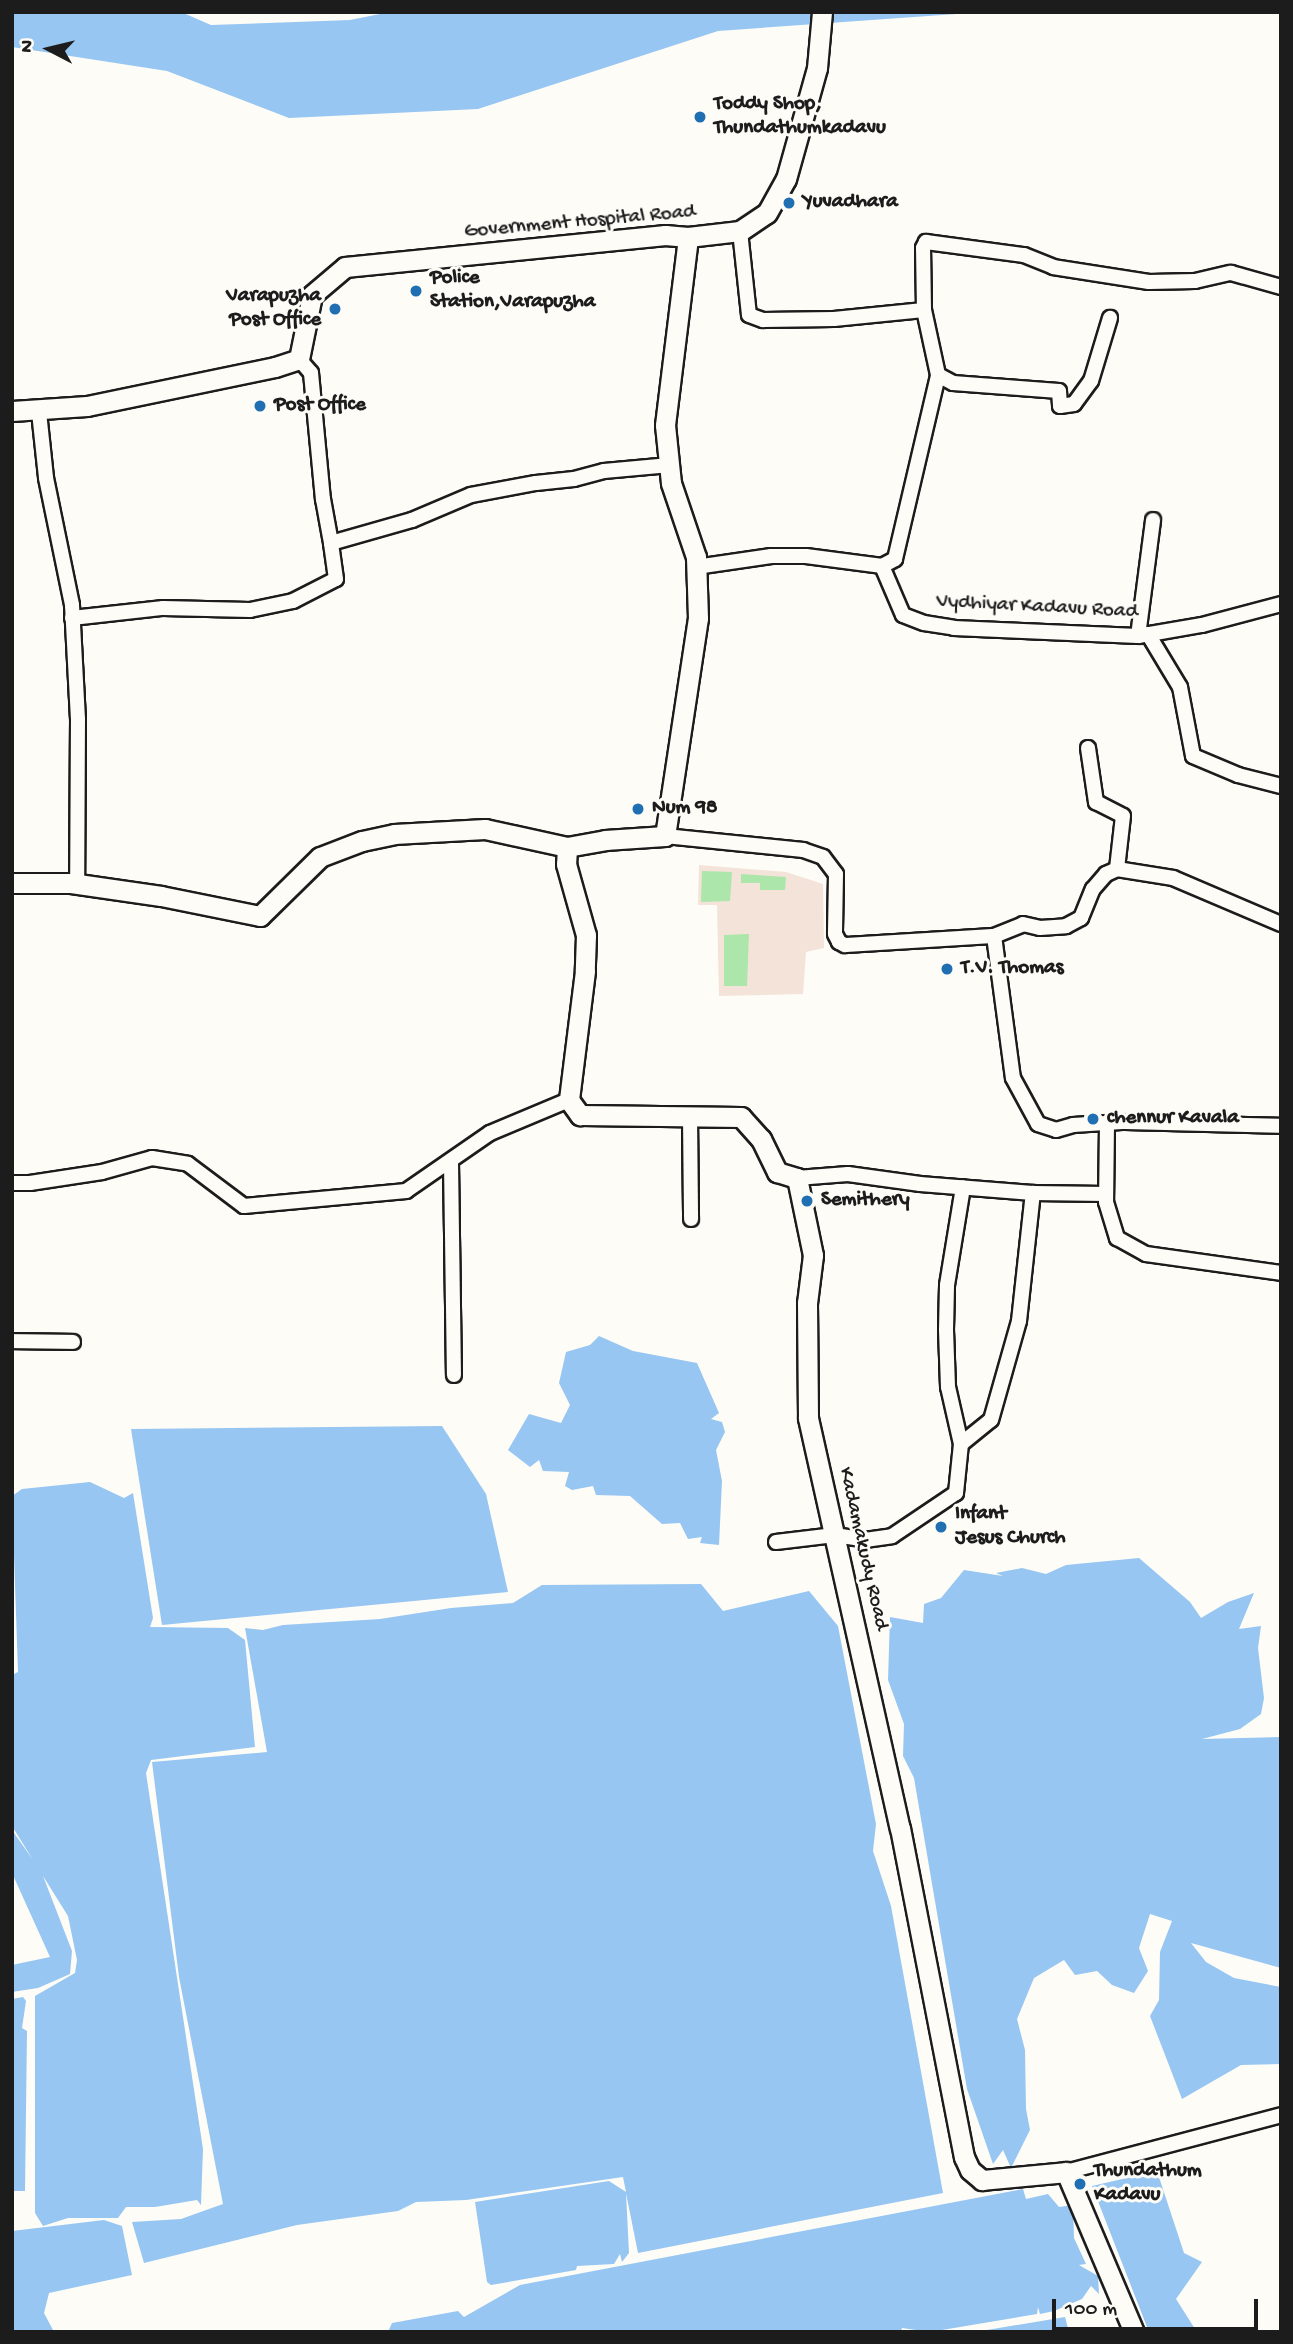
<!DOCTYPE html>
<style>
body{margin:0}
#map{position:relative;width:1293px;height:2344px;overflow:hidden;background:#fdfcf7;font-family:"Gochi Hand",sans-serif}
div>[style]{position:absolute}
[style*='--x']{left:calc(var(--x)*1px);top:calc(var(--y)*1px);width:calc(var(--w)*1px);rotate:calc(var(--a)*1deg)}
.built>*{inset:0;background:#f4e3d9}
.green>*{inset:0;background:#ace6aa}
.water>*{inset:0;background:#96c6f1}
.roads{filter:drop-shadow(2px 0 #1c1c1c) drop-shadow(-2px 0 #1c1c1c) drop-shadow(0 2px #1c1c1c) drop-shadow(0 -2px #1c1c1c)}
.street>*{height:14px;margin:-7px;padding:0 7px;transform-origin:7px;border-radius:7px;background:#fdfcf7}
.secondary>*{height:19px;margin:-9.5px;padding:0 9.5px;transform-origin:9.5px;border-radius:9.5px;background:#fdfcf7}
.dots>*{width:19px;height:19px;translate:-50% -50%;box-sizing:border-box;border:4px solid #fdfcf7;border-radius:50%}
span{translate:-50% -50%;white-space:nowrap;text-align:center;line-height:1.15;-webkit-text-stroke:6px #fdfcf7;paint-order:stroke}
.poi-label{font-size:21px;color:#1c1c1c;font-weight:700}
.left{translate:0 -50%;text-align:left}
.right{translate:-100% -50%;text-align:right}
.street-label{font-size:21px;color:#1c1c1c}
.frame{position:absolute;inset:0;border:14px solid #1c1c1c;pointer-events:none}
.north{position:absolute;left:14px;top:14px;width:70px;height:70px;-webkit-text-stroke:5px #fdfcf7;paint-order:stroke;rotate:277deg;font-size:19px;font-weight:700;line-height:28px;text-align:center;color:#1c1c1c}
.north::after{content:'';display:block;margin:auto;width:24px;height:32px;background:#1c1c1c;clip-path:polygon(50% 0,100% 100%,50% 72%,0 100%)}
.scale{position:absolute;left:1052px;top:2299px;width:206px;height:32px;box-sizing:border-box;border:4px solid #1c1c1c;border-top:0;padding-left:9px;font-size:21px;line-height:24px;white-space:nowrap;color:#1c1c1c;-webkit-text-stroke:5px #fdfcf7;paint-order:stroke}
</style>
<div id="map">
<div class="built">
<i style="clip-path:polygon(699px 865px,786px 872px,823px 884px,824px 948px,806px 952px,803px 994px,719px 996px,717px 905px,698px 905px)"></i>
</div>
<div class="green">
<i style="clip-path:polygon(702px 871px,732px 872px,730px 901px,701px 902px)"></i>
<i style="clip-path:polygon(741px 874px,786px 877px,785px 890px,760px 890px,760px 883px,741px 883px)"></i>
<i style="clip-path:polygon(749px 934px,747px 986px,724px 986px,724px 935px)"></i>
</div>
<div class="water">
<i style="clip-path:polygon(12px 12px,181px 12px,211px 25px,350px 20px,390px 12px,985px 12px,718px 31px,478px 109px,289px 118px,167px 71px,12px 47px)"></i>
<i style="clip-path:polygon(599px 1336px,633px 1351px,697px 1363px,719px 1413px,711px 1419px,722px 1422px,725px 1432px,716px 1450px,722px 1481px,719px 1545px,700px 1543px,702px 1537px,688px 1539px,680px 1523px,662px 1524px,630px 1496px,596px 1495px,593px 1486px,572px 1490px,565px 1486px,569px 1472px,543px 1471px,539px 1460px,530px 1467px,508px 1450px,529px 1414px,561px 1423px,570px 1405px,559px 1383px,566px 1352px,590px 1345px)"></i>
<i style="clip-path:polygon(442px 1426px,486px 1494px,508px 1592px,162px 1625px,131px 1429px)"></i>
<i style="clip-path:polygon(90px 1482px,124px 1498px,133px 1493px,153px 1618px,150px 1627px,228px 1628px,245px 1640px,255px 1747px,151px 1760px,146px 1773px,203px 2149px,201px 2205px,197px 2200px,155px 2207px,126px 2207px,118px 2218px,68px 2218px,43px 2226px,35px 2213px,35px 1996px,75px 1973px,77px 1960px,68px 1916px,43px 1876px,72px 1951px,70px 1974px,38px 1988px,12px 1992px,12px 1965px,50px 1957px,12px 1873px,12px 1830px,33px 1860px,12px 1826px,12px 1675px,18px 1672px,12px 1496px,22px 1489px)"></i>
<i style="clip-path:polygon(1139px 1558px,1190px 1602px,1201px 1618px,1228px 1602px,1254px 1593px,1239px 1629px,1261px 1626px,1258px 1648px,1264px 1698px,1261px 1714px,1240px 1729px,1202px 1739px,1281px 1737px,1281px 1968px,1191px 1943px,1206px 1962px,1234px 1978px,1281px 1987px,1281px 2064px,1241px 2065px,1182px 2099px,1150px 2016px,1159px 2000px,1160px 1952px,1172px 1921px,1150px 1914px,1139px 1948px,1148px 1971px,1134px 1993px,1112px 1985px,1097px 1971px,1075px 1975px,1064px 1960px,1034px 1978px,1017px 2019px,1025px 2050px,1026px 2109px,1030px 2130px,1011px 2168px,1003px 2150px,993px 2164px,967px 2089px,914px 1778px,903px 1756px,904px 1724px,888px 1680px,890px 1617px,923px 1623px,924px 1604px,941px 1598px,964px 1570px,1003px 1576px,996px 1573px,1022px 1568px,1046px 1574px,1066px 1565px)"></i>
<i style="clip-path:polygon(701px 1584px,723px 1611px,809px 1591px,838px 1626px,876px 1824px,873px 1851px,891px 1906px,943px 2193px,638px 2253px,626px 2193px,629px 2253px,622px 2262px,620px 2254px,614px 2264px,577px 2266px,576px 2270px,491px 2285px,487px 2282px,475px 2202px,609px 2181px,626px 2192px,623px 2177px,466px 2200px,416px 2202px,398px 2211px,297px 2225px,144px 2263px,132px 2222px,181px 2219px,223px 2204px,179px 1977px,152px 1762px,267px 1752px,245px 1628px,263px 1630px,283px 1625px,380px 1619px,451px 1608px,513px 1603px,542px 1585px)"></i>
<i style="clip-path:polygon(23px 1997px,26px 2001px,22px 2028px,27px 2031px,25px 2191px,12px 2191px,12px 1999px)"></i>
<i style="clip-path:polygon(1157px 2171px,1184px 2253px,1202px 2262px,1176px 2299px,1197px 2332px,1149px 2332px,1092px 2186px)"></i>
<i style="clip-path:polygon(1023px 2189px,1026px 2199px,1048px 2194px,1059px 2207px,1073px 2205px,1074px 2238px,1086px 2264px,1079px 2265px,1098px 2276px,1099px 2294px,1091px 2286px,1082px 2299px,1054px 2311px,1040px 2314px,1038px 2307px,1037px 2314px,930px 2332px,902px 2328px,901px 2332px,388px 2332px,392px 2323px,458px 2311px,464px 2317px,520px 2285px)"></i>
<i style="clip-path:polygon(104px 2220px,122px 2226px,132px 2275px,49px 2293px,44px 2313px,54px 2332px,12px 2332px,12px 2231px)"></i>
<i style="clip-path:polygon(1065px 2317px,1069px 2332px,975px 2332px)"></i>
</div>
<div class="roads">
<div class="street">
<i style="--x:740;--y:231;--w:84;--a:83.9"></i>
<i style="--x:749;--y:315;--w:15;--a:20"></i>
<i style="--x:763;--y:320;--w:71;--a:-0.8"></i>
<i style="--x:834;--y:319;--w:90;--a:-5.7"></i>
<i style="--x:924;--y:310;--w:62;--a:-90.9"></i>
<i style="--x:923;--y:248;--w:7;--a:-63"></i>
<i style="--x:926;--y:242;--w:99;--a:7.6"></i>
<i style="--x:1024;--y:255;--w:31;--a:22"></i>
<i style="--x:1053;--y:267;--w:97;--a:8.9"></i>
<i style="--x:1149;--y:282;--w:46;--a:-1.2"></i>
<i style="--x:1195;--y:281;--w:37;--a:-13"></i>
<i style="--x:1231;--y:273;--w:52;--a:15.6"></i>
<i style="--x:924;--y:310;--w:66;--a:77.8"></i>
<i style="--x:938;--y:375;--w:17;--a:28"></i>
<i style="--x:953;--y:383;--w:106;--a:4.3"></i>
<i style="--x:1059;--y:391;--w:15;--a:86"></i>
<i style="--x:1060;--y:406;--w:14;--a:-8"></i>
<i style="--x:1074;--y:404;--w:29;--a:-54"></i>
<i style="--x:1091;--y:381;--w:66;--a:-73.2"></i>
<i style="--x:299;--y:359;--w:18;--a:49"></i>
<i style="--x:311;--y:373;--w:127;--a:84.6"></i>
<i style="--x:323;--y:499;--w:45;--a:79.7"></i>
<i style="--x:331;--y:543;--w:84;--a:-15.9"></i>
<i style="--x:412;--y:520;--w:64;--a:-23"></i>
<i style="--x:471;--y:495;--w:66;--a:-10.5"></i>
<i style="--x:536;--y:483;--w:38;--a:-6"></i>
<i style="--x:574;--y:479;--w:31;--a:-15"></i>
<i style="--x:604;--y:471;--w:66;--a:-5.2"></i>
<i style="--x:39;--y:412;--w:66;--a:83.9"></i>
<i style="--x:46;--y:478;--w:130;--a:78.4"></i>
<i style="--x:72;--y:605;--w:114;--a:87"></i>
<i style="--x:78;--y:719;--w:167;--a:90.3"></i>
<i style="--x:882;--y:566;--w:15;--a:-28"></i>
<i style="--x:895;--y:559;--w:189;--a:-76.8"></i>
<i style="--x:696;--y:567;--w:76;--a:-8.3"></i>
<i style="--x:771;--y:556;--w:35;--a:0"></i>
<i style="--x:806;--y:556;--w:77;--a:7.5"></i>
<i style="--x:882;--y:566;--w:53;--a:66.8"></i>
<i style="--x:903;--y:615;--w:22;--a:21"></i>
<i style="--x:924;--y:623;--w:30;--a:9"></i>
<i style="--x:954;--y:628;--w:184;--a:2.5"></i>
<i style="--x:1138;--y:636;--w:65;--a:-9.8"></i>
<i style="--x:1202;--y:625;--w:82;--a:-14.9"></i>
<i style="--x:72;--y:618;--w:92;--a:-6.3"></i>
<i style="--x:163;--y:608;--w:87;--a:1.3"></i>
<i style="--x:250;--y:610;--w:44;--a:-11.8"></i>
<i style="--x:293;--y:601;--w:48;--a:-27.1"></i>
<i style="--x:336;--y:579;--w:36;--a:-98"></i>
<i style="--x:1148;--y:634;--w:62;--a:58.9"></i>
<i style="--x:1180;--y:687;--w:70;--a:79.3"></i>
<i style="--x:1193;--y:756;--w:49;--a:22.9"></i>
<i style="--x:1238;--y:775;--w:44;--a:14.3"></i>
<i style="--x:1138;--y:636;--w:117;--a:-82.6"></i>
<i style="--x:1088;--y:748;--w:55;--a:81.6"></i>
<i style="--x:1096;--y:802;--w:30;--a:27"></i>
<i style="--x:1123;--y:816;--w:53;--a:96.5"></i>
<i style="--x:665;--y:836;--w:139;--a:5.8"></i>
<i style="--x:803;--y:850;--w:21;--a:19"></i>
<i style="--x:823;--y:857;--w:21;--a:53"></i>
<i style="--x:836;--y:874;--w:60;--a:91"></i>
<i style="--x:835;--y:934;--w:9;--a:63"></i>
<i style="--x:839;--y:942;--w:7;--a:27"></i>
<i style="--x:845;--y:945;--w:149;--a:-3.5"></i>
<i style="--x:994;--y:936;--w:143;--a:82.4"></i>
<i style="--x:1013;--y:1078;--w:52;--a:61.5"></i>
<i style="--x:1038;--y:1124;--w:19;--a:18"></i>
<i style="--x:1056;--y:1130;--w:18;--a:-16"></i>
<i style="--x:1073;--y:1125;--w:49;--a:-3.5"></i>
<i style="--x:1122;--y:1122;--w:159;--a:1.4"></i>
<i style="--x:994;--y:936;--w:31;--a:-22"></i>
<i style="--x:1023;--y:924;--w:17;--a:13"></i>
<i style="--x:1040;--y:928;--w:26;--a:-4"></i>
<i style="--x:1066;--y:926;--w:17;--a:-28"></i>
<i style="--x:1081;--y:918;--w:31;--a:-68"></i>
<i style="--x:1093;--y:889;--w:20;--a:-49"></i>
<i style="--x:1106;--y:874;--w:12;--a:-24"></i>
<i style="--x:1117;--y:869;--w:57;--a:9.1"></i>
<i style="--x:1173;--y:878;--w:117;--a:23.1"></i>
<i style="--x:690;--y:1117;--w:102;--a:89.4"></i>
<i style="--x:1107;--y:1124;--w:78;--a:90.7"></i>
<i style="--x:1106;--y:1202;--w:38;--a:73"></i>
<i style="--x:1117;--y:1238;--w:33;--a:29"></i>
<i style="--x:1146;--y:1254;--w:136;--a:8"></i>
<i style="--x:451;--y:1163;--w:212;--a:89.2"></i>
<i style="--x:797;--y:1178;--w:51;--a:-4.5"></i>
<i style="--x:848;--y:1174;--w:73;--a:7.9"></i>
<i style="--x:920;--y:1184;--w:113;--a:4.6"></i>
<i style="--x:1033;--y:1193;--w:73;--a:0.8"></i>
<i style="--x:12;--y:1183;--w:18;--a:0"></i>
<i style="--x:30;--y:1183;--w:73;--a:-8.7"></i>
<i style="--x:102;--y:1172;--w:52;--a:-15.6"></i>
<i style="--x:152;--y:1158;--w:36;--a:9"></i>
<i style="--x:188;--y:1164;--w:70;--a:36.9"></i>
<i style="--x:244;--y:1206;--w:163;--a:-5.3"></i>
<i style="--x:406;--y:1191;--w:102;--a:-34.6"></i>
<i style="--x:490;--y:1133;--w:86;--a:-22.7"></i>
<i style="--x:12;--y:1341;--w:61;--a:0.9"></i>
<i style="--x:961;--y:1444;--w:58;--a:-102.8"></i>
<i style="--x:948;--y:1387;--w:57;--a:-92"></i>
<i style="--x:946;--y:1330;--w:45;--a:-88.7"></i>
<i style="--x:947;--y:1285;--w:99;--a:-80.7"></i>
<i style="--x:776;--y:1542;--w:59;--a:-6.8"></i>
<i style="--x:835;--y:1535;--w:30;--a:9"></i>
<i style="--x:865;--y:1540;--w:27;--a:-8"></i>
<i style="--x:892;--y:1536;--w:77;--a:-33.9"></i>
<i style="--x:956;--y:1493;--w:49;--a:-84.2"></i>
<i style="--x:961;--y:1444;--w:38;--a:-39"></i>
<i style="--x:991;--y:1420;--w:103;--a:-74.2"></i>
<i style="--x:1019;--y:1321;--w:129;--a:-83.8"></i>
<i style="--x:1066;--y:2172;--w:222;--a:-14.8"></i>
</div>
<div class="secondary">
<i style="--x:12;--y:411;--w:75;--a:-3.8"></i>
<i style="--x:87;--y:406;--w:192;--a:-11.7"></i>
<i style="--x:275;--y:367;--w:25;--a:-18"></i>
<i style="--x:299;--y:359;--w:65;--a:-78.5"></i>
<i style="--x:312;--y:295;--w:43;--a:-40.3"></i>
<i style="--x:345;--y:267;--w:322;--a:-5.7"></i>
<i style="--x:665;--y:235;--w:23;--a:5"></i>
<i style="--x:688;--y:237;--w:52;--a:-6.6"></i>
<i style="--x:740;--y:231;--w:32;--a:-34"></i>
<i style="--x:767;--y:213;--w:39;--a:-61"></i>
<i style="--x:786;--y:179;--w:115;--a:-74.4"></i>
<i style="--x:817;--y:68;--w:56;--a:-84.9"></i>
<i style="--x:567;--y:847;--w:17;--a:93"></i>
<i style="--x:566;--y:864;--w:74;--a:74.3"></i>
<i style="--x:586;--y:935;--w:36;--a:92"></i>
<i style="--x:585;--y:971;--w:130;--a:97.1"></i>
<i style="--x:569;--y:1100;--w:19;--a:54"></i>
<i style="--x:580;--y:1115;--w:161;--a:0.7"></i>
<i style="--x:741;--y:1117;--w:30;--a:48"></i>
<i style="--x:761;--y:1139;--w:37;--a:64"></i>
<i style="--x:777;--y:1172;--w:21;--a:17"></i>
<i style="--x:797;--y:1178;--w:79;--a:78.3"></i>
<i style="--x:813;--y:1255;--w:48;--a:97.1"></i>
<i style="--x:807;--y:1303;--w:115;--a:89.5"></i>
<i style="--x:808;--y:1418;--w:420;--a:77.4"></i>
<i style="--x:900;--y:1828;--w:335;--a:79"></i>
<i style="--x:964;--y:2157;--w:14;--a:65"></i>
<i style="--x:970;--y:2170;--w:16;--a:40"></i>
<i style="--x:982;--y:2180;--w:84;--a:-5.4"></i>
<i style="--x:1066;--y:2172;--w:174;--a:67"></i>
<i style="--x:12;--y:883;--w:59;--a:0"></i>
<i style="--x:71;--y:883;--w:91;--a:8.2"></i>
<i style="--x:161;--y:896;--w:101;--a:11.4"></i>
<i style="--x:260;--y:916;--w:84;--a:-44.5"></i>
<i style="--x:320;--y:857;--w:45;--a:-20.9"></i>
<i style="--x:362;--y:841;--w:33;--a:-12"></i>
<i style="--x:394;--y:834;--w:91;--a:-3.1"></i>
<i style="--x:485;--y:829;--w:84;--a:12.4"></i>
<i style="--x:567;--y:847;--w:39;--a:-10"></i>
<i style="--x:605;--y:840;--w:60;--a:-3.8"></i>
<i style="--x:665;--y:836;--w:220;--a:-81.4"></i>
<i style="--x:698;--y:618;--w:61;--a:-91.9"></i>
<i style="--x:696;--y:557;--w:78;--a:-108.7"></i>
<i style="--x:671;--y:483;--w:58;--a:-95.9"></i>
<i style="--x:665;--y:425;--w:189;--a:-83"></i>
</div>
</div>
<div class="dots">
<i style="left:700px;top:117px;background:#1f6fb2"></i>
<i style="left:789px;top:203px;background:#1f6fb2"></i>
<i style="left:416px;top:291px;background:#1f6fb2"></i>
<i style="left:335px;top:309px;background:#1f6fb2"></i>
<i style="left:260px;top:406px;background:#1f6fb2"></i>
<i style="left:638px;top:809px;background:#1f6fb2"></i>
<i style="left:947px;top:969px;background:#1f6fb2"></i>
<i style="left:1093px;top:1119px;background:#1f6fb2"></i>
<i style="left:807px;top:1201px;background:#1f6fb2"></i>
<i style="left:941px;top:1527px;background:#1f6fb2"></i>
<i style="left:1080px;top:2184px;background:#1f6fb2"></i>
</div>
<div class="poi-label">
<span class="left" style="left:714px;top:117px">Toddy Shop,<br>Thundathumkadavu</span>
<span class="left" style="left:803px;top:203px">Yuvadhara</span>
<span class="left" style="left:430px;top:291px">Police<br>Station,Varapuzha</span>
<span class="right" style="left:321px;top:309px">Varapuzha<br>Post Office</span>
<span class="left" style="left:274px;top:406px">Post Office</span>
<span class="left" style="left:652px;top:809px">Num 98</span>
<span class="left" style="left:961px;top:969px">T.V. Thomas</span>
<span class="left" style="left:1107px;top:1119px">chennur Kavala</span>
<span class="left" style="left:821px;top:1201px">Semithery</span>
<span class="left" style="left:955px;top:1527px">Infant<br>Jesus Church</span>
<span class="left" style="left:1094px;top:2184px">Thundathum<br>Kadavu</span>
</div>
<div class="street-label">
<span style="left:580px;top:223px;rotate:-5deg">Government Hospital Road</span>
<span style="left:1037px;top:608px;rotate:3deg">Vydhiyar Kadavu Road</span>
<span style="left:862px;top:1549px;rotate:77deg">Kadamakudy Road</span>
</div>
<div class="frame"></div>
<div class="north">N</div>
<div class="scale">100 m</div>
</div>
